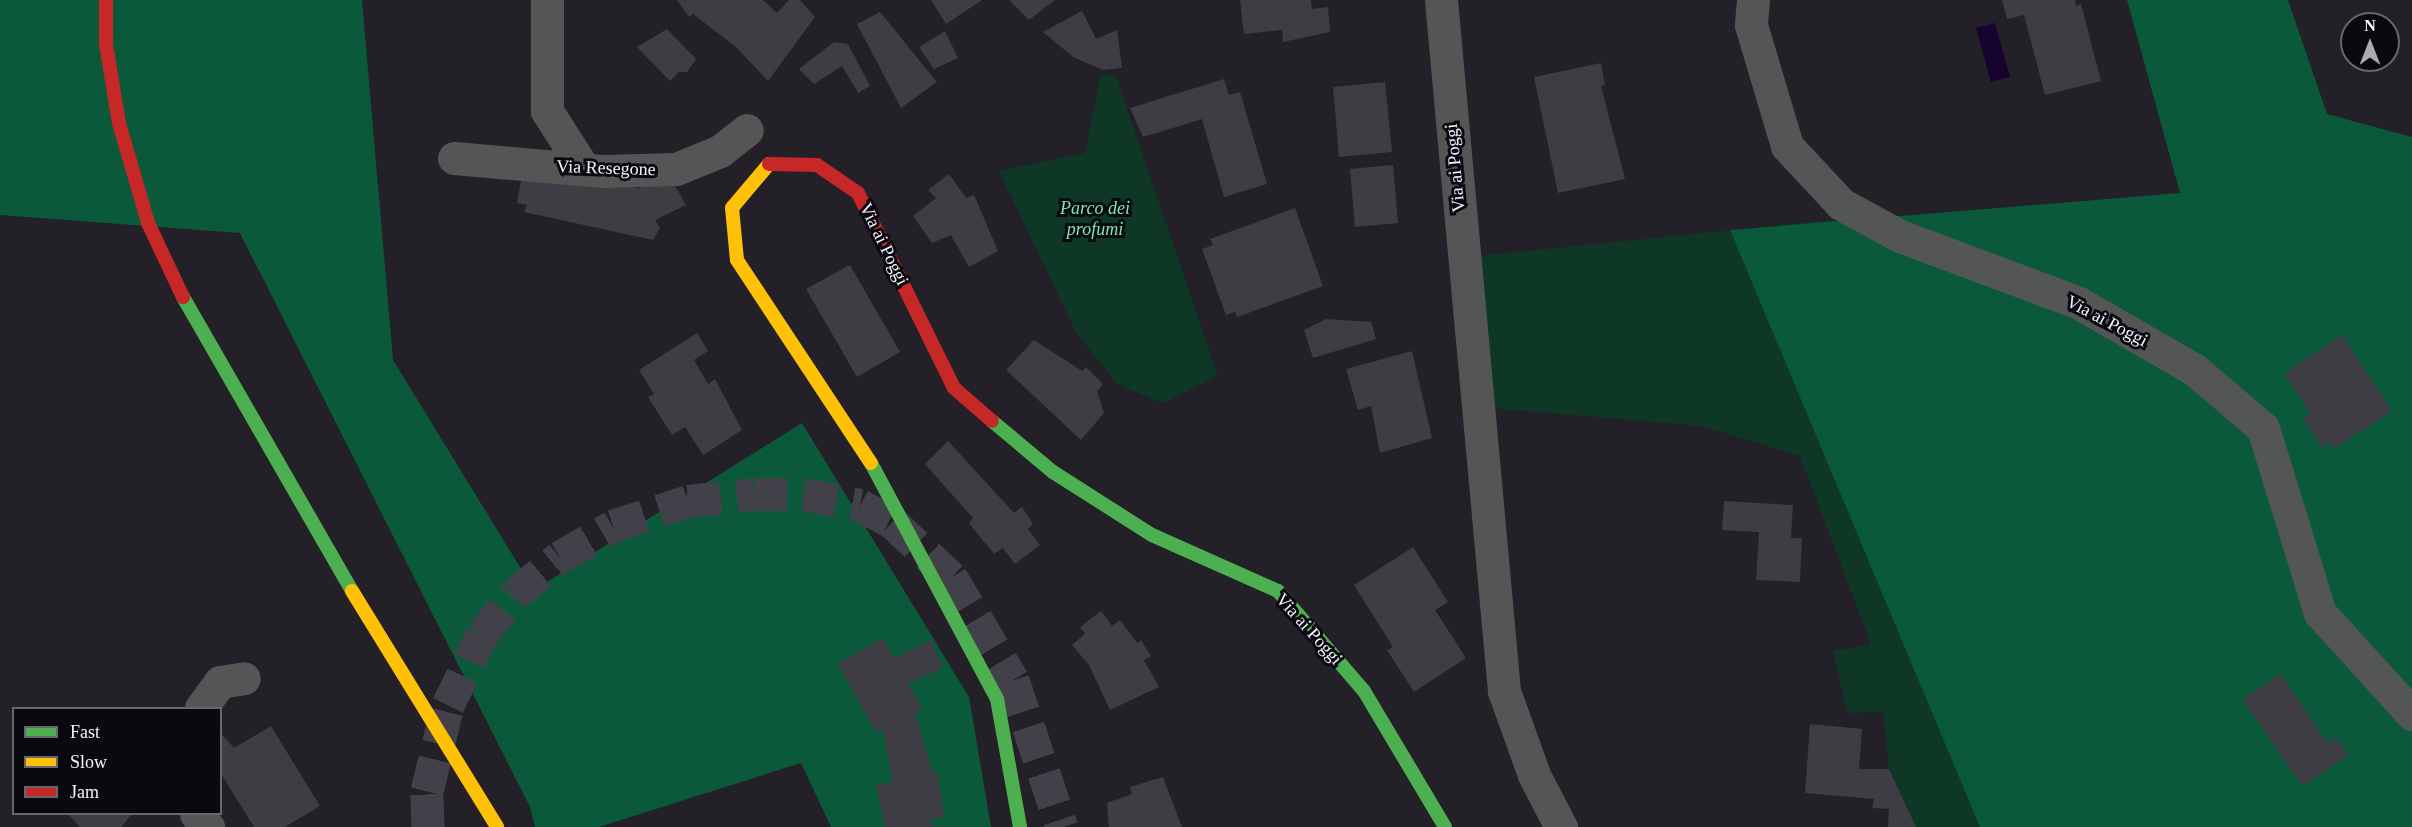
<!DOCTYPE html>
<style>
body{margin:0}
#map{position:relative;width:2412px;height:827px;overflow:hidden;background:#232028;font-family:"Times New Roman",serif}
div>[style]{position:absolute}
[style*='--x']{left:calc(var(--x)*1px);top:calc(var(--y)*1px);width:calc(var(--w)*1px);rotate:calc(var(--a)*1deg)}
.green>*{inset:0;background:#0f3725}
.forest>*{inset:0;background:#0a593a}
.water>*{inset:0;background:#16032f}
.building>*{inset:0;background:#3e3d43}
.highway-tunnel>*{height:33px;margin-top:-16.5px;transform-origin:0;background:repeating-linear-gradient(90deg,#424048 0 33px,transparent 0 49px)}
.street>*{height:33px;margin:-16.5px;padding:0 16.5px;transform-origin:16.5px;border-radius:16.5px;background:#545656}
.fast>*{height:14px;margin:-7px;padding:0 7px;transform-origin:7px;border-radius:7px;background:#4caf50}
.slow>*{height:14px;margin:-7px;padding:0 7px;transform-origin:7px;border-radius:7px;background:#ffc107}
.jam>*{height:14px;margin:-7px;padding:0 7px;transform-origin:7px;border-radius:7px;background:#c62828}
span{translate:-50% -50%;white-space:nowrap;text-align:center;line-height:1.15;-webkit-text-stroke:6px #0a090f;paint-order:stroke}
.street-label{font-size:18px;color:#f5f3fd}
.park-label{font-size:18px;color:#7ee9b0;font-style:italic}
.legend{position:absolute;left:12px;top:707px;width:210px;height:108px;box-sizing:border-box;background:#0a090f;border:2px solid #68676e;margin:0;padding:8px 10px;list-style:none;font-size:18px;color:#f5f3fd}
.legend li{display:flex;align-items:center;gap:12px;height:30px}
.legend b{width:30px;border:2px solid #68676e}
.north{position:absolute;left:2340px;top:12px;width:60px;height:60px;box-sizing:border-box;background:#0a090f;border:2px solid #68676e;border-radius:50%;rotate:0deg;font-size:16px;font-weight:700;line-height:24px;text-align:center;color:#f5f3fd}
.north::after{content:'';display:block;margin:auto;width:21px;height:27px;background:#aca9b2;clip-path:polygon(50% 0,100% 100%,50% 72%,0 100%)}
</style>
<div id="map">
<div class="green">
<i style="clip-path:polygon(1101px 74px,1116px 76px,1218px 376px,1162px 403px,1117px 384px,1076px 332px,999px 171px,1085px 153px)"></i>
<i style="clip-path:polygon(1833px 220px,1892px 246px,2234px 827px,1916px 827px,1889px 769px,1883px 712px,1847px 713px,1833px 651px,1871px 644px,1800px 456px,1702px 426px,1491px 408px,1476px 256px)"></i>
</div>
<div class="forest">
<i style="clip-path:polygon(0 0,362px 0,393px 360px,534px 590px,802px 423px,969px 697px,991px 827px,831px 827px,801px 763px,599px 827px,535px 827px,530px 807px,240px 233px,0 215px)"></i>
<i style="clip-path:polygon(2127px 0,2288px 0,2327px 114px,2412px 137px,2412px 827px,1980px 827px,1730px 230px,2180px 193px)"></i>
</div>
<div class="water">
<i style="clip-path:polygon(1995px 23px,2010px 77px,1991px 82px,1976px 28px)"></i>
</div>
<div class="building">
<i style="clip-path:polygon(677px 0,763px 0,777px 13px,789px 0,800px 0,815px 17px,768px 81px,736px 47px,693px 14px,689px 17px)"></i>
<i style="clip-path:polygon(931px 0,982px 0,946px 24px)"></i>
<i style="clip-path:polygon(1009px 0,1055px 0,1029px 20px)"></i>
<i style="clip-path:polygon(1240px 0,1311px 0,1312px 9px,1328px 7px,1330px 32px,1283px 42px,1282px 30px,1244px 34px)"></i>
<i style="clip-path:polygon(2002px 0,2075px 0,2076px 6px,2081px 4px,2101px 81px,2045px 95px,2024px 15px,2007px 19px)"></i>
<i style="clip-path:polygon(1082px 11px,1096px 39px,1117px 30px,1122px 68px,1103px 70px,1073px 57px,1043px 32px)"></i>
<i style="clip-path:polygon(880px 12px,937px 82px,901px 108px,857px 24px)"></i>
<i style="clip-path:polygon(667px 29px,696px 59px,687px 72px,679px 72px,670px 81px,637px 47px)"></i>
<i style="clip-path:polygon(945px 31px,958px 58px,934px 69px,919px 47px)"></i>
<i style="clip-path:polygon(834px 42px,848px 44px,870px 86px,858px 93px,842px 66px,814px 84px,799px 69px)"></i>
<i style="clip-path:polygon(1601px 63px,1605px 85px,1601px 86px,1625px 179px,1558px 193px,1534px 77px)"></i>
<i style="clip-path:polygon(1224px 79px,1229px 95px,1240px 92px,1267px 184px,1224px 197px,1202px 119px,1143px 137px,1130px 108px)"></i>
<i style="clip-path:polygon(1385px 82px,1392px 152px,1339px 157px,1333px 87px)"></i>
<i style="clip-path:polygon(1393px 165px,1398px 223px,1355px 227px,1350px 169px)"></i>
<i style="clip-path:polygon(523px 170px,639px 188px,669px 175px,686px 205px,655px 220px,660px 228px,653px 240px,524px 212px,527px 205px,517px 203px)"></i>
<i style="clip-path:polygon(949px 174px,966px 198px,974px 195px,998px 251px,969px 267px,951px 235px,932px 243px,913px 216px,936px 198px,928px 190px)"></i>
<i style="clip-path:polygon(1295px 208px,1323px 286px,1237px 317px,1235px 312px,1226px 315px,1202px 249px,1213px 245px,1210px 239px)"></i>
<i style="clip-path:polygon(850px 265px,900px 352px,857px 377px,806px 289px)"></i>
<i style="clip-path:polygon(1326px 319px,1371px 322px,1376px 339px,1313px 358px,1304px 330px)"></i>
<i style="clip-path:polygon(697px 333px,708px 351px,694px 360px,708px 384px,715px 379px,742px 430px,703px 455px,685px 427px,672px 435px,648px 397px,654px 394px,639px 370px)"></i>
<i style="clip-path:polygon(2342px 335px,2392px 411px,2334px 449px,2330px 442px,2322px 448px,2303px 418px,2310px 413px,2284px 373px)"></i>
<i style="clip-path:polygon(1034px 340px,1082px 371px,1086px 367px,1103px 384px,1097px 391px,1104px 413px,1081px 440px,1006px 370px)"></i>
<i style="clip-path:polygon(1412px 351px,1432px 438px,1380px 453px,1371px 406px,1358px 410px,1346px 369px)"></i>
<i style="clip-path:polygon(948px 441px,1014px 513px,1022px 507px,1033px 524px,1028px 529px,1040px 545px,1015px 564px,1003px 548px,994px 554px,969px 523px,973px 518px,925px 464px)"></i>
<i style="clip-path:polygon(1724px 501px,1793px 505px,1791px 538px,1802px 538px,1800px 582px,1756px 580px,1759px 532px,1722px 530px)"></i>
<i style="clip-path:polygon(1413px 547px,1448px 602px,1435px 610px,1466px 658px,1414px 692px,1387px 650px,1393px 647px,1354px 585px)"></i>
<i style="clip-path:polygon(1101px 611px,1112px 626px,1120px 620px,1137px 643px,1141px 640px,1151px 656px,1144px 660px,1159px 687px,1110px 710px,1089px 665px,1072px 645px,1085px 634px,1080px 627px)"></i>
<i style="clip-path:polygon(883px 638px,894px 658px,931px 640px,943px 668px,909px 683px,922px 709px,915px 712px,932px 773px,937px 771px,945px 817px,931px 819px,933px 827px,885px 827px,876px 785px,893px 782px,883px 729px,877px 733px,837px 664px)"></i>
<i style="clip-path:polygon(2281px 674px,2327px 743px,2336px 737px,2348px 755px,2302px 786px,2242px 699px)"></i>
<i style="clip-path:polygon(1810px 724px,1862px 729px,1859px 769px,1889px 769px,1916px 827px,1888px 827px,1889px 809px,1872px 808px,1874px 799px,1805px 793px)"></i>
<i style="clip-path:polygon(271px 726px,320px 806px,285px 827px,254px 827px,220px 772px,220px 732px,234px 748px)"></i>
<i style="clip-path:polygon(1163px 777px,1182px 827px,1109px 827px,1107px 803px,1132px 794px,1130px 787px)"></i>
<i style="clip-path:polygon(68px 814px,132px 814px,121px 827px,80px 827px)"></i>
</div>
<div class="highway-tunnel">
<i style="--x:428;--y:827;--w:36;--a:-92"></i>
<i style="--x:427;--y:791;--w:89;--a:-76.3"></i>
<i style="--x:448;--y:705;--w:78;--a:-64.1"></i>
<i style="--x:482;--y:635;--w:53;--a:-51.2"></i>
<i style="--x:515;--y:594;--w:58;--a:-39.4"></i>
<i style="--x:560;--y:557;--w:61;--a:-30.3"></i>
<i style="--x:613;--y:526;--w:79;--a:-18.4"></i>
<i style="--x:688;--y:501;--w:66;--a:-6.1"></i>
<i style="--x:754;--y:494;--w:50;--a:0"></i>
<i style="--x:804;--y:494;--w:57;--a:11.1"></i>
<i style="--x:860;--y:505;--w:36;--a:28"></i>
<i style="--x:892;--y:522;--w:81;--a:43"></i>
<i style="--x:951;--y:577;--w:120;--a:59"></i>
<i style="--x:1013;--y:680;--w:155;--a:71.6"></i>
</div>
<div class="street">
<i style="--x:547;--y:0;--w:111;--a:90"></i>
<i style="--x:547;--y:111;--w:69;--a:57.5"></i>
<i style="--x:1441;--y:0;--w:694;--a:84.79"></i>
<i style="--x:1504;--y:691;--w:89;--a:70.3"></i>
<i style="--x:1534;--y:775;--w:59;--a:62.6"></i>
<i style="--x:1753;--y:0;--w:25;--a:95"></i>
<i style="--x:1751;--y:25;--w:126;--a:73.4"></i>
<i style="--x:1787;--y:146;--w:79;--a:47"></i>
<i style="--x:1841;--y:204;--w:67;--a:28.5"></i>
<i style="--x:1900;--y:236;--w:191;--a:20.5"></i>
<i style="--x:2079;--y:303;--w:134;--a:30"></i>
<i style="--x:2195;--y:370;--w:89;--a:40.5"></i>
<i style="--x:2263;--y:428;--w:194;--a:72.9"></i>
<i style="--x:2320;--y:613;--w:137;--a:47.7"></i>
<i style="--x:454;--y:158;--w:150;--a:5"></i>
<i style="--x:603;--y:171;--w:73;--a:-1.6"></i>
<i style="--x:676;--y:169;--w:48;--a:-22.2"></i>
<i style="--x:720;--y:151;--w:34;--a:-38"></i>
<i style="--x:201;--y:708;--w:32;--a:-54"></i>
<i style="--x:220;--y:682;--w:24;--a:-9"></i>
<i style="--x:196;--y:814;--w:18;--a:47"></i>
</div>
<div class="fast">
<i style="--x:183;--y:297;--w:339;--a:60.1"></i>
<i style="--x:992;--y:421;--w:80;--a:39.9"></i>
<i style="--x:1053;--y:472;--w:117;--a:32.5"></i>
<i style="--x:1152;--y:535;--w:138;--a:24"></i>
<i style="--x:1278;--y:591;--w:132;--a:49.3"></i>
<i style="--x:1364;--y:691;--w:158;--a:59.2"></i>
<i style="--x:871;--y:463;--w:268;--a:61.9"></i>
<i style="--x:997;--y:699;--w:130;--a:79.8"></i>
</div>
<div class="slow">
<i style="--x:769;--y:164;--w:57;--a:130.1"></i>
<i style="--x:732;--y:208;--w:52;--a:84.5"></i>
<i style="--x:737;--y:260;--w:243;--a:56.6"></i>
<i style="--x:352;--y:591;--w:277;--a:58.4"></i>
</div>
<div class="jam">
<i style="--x:106;--y:0;--w:44;--a:90"></i>
<i style="--x:106;--y:44;--w:80;--a:80.7"></i>
<i style="--x:119;--y:123;--w:104;--a:73.8"></i>
<i style="--x:148;--y:223;--w:82;--a:64.7"></i>
<i style="--x:769;--y:164;--w:48;--a:1.2"></i>
<i style="--x:817;--y:165;--w:50;--a:34.3"></i>
<i style="--x:858;--y:193;--w:217;--a:63.8"></i>
<i style="--x:954;--y:388;--w:50;--a:41"></i>
</div>
<div class="street-label">
<span style="left:606px;top:168px;rotate:2deg">Via Resegone</span>
<span style="left:1455px;top:168px;rotate:-95deg">Via ai Poggi</span>
<span style="left:884px;top:244px;rotate:64deg">Via ai Poggi</span>
<span style="left:2107px;top:321px;rotate:28deg">Via ai Poggi</span>
<span style="left:1309px;top:629px;rotate:48deg">Via ai Poggi</span>
</div>
<div class="park-label">
<span style="left:1095px;top:219px">Parco dei<br>profumi</span>
</div>
<ul class="legend">
<li><b style="height:8px;background:#4caf50"></b>Fast</li>
<li><b style="height:8px;background:#ffc107"></b>Slow</li>
<li><b style="height:8px;background:#c62828"></b>Jam</li>
</ul>
<div class="north">N</div>
</div>
